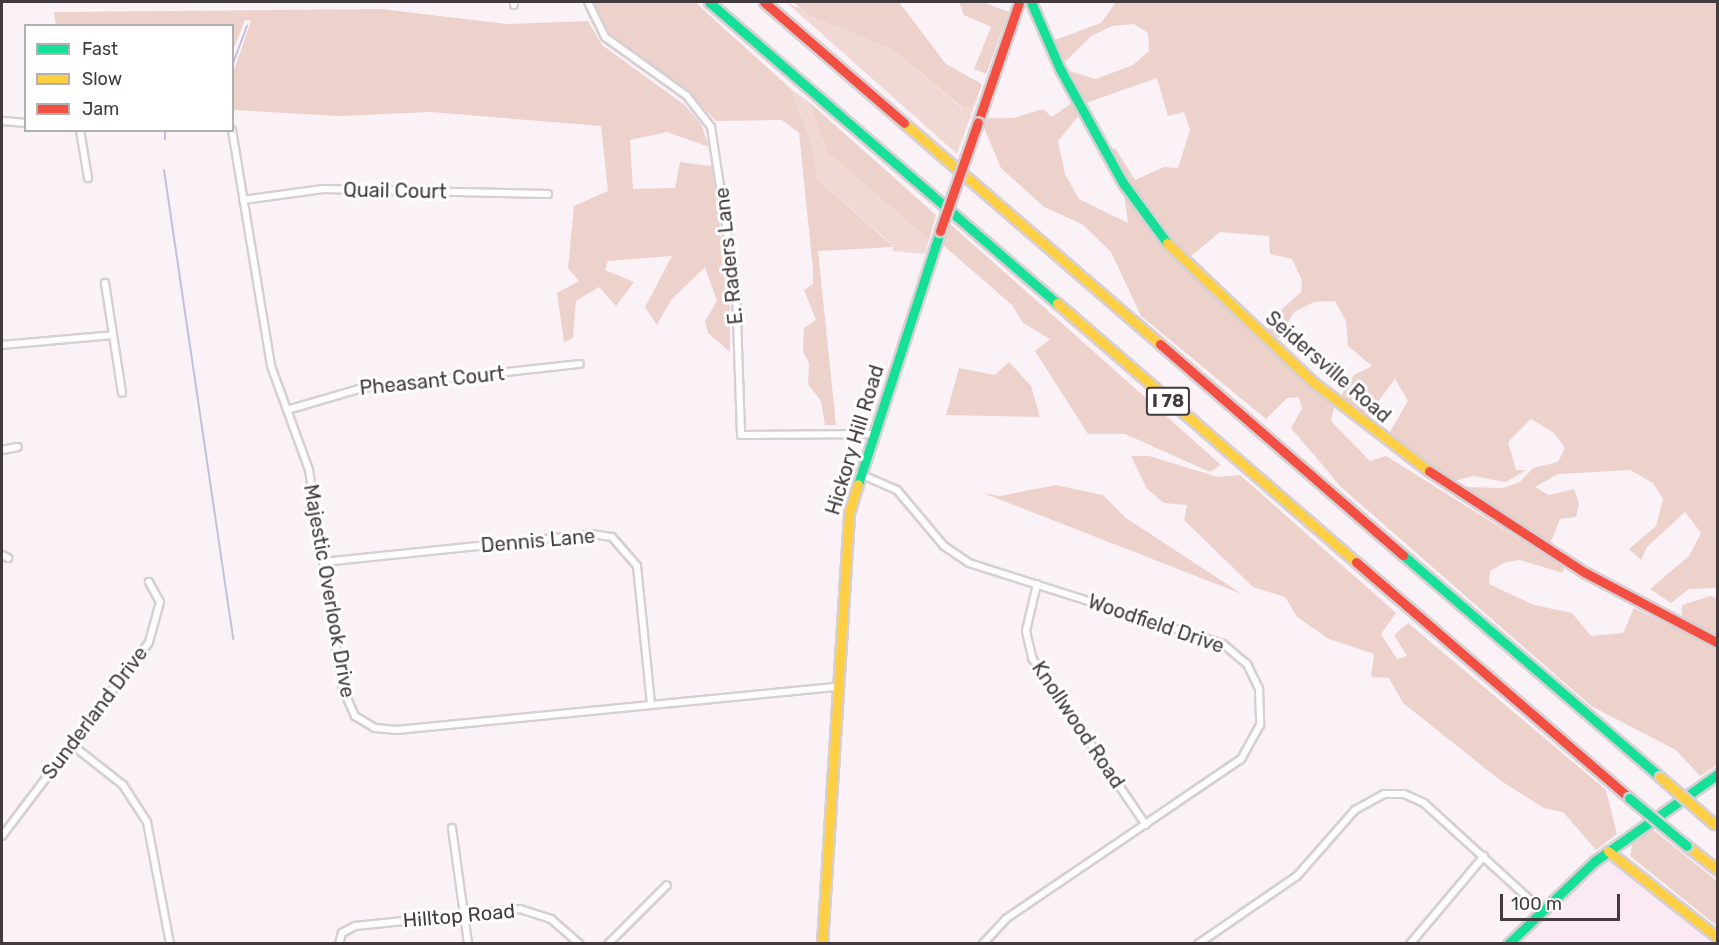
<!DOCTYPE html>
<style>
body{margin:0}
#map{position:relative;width:1719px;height:945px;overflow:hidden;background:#faf2f6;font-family:Rubik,sans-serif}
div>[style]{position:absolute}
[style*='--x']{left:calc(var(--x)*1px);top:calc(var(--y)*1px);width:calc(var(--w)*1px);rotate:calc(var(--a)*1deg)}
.built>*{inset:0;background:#fbe9f3}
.green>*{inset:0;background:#f0d9d5}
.forest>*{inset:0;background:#edd2cc}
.stream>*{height:2px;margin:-1px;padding:0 1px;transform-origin:1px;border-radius:1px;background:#c2c0dd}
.roads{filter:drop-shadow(2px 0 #d6cfd3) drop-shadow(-2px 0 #d6cfd3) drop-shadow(0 2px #d6cfd3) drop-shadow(0 -2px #d6cfd3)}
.street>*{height:6px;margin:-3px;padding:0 3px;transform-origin:3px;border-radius:3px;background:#fefdfe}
.fast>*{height:9px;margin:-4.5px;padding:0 4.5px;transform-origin:4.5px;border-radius:4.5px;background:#16e098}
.slow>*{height:9px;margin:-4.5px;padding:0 4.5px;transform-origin:4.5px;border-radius:4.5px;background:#ffcf43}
.jam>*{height:9px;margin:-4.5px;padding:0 4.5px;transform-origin:4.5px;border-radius:4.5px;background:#f24e42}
.bridges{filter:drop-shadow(2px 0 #d6cfd3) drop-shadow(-2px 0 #d6cfd3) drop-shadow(0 2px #d6cfd3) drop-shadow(0 -2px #d6cfd3)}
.fast-bridge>*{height:9px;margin:-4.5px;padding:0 4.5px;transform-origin:4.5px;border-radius:4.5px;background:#16e098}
.slow-bridge>*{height:9px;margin:-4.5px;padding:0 4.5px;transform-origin:4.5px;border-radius:4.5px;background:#ffcf43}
.jam-bridge>*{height:9px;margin:-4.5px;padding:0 4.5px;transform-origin:4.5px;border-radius:4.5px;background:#f24e42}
span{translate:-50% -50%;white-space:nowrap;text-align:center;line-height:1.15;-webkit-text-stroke:6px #fff;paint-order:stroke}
.shield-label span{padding:2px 4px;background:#fff;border:2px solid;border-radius:4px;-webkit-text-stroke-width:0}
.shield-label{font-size:18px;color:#423a3f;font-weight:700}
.street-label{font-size:20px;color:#423a3f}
.frame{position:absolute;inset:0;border:3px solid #423a3f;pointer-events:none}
.legend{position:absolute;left:24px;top:24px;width:210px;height:108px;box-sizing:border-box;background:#fff;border:2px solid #b3b0b2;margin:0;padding:8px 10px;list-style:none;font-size:18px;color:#423a3f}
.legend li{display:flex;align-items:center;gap:12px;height:30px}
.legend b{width:30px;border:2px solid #b3b0b2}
.scale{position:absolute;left:1500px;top:894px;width:120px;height:27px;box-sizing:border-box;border:3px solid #423a3f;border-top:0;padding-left:8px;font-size:18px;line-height:21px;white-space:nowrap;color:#423a3f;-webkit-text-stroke:4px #fff;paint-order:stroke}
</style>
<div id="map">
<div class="built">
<i style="clip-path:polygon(1602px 862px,1611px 862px,1712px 943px,1515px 944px)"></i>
</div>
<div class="green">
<i style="clip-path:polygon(786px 2px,892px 49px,962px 108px,975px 104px,957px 154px)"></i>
<i style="clip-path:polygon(791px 89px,809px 102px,827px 152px,929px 240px,925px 254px,892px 251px,894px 246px,818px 180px,813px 146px)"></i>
</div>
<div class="forest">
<i style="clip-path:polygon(593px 2px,695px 2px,791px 89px,813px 146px,818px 180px,894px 247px,818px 251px,836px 425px,825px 425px,821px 401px,808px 384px,809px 363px,803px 352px,804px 328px,816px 320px,804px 290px,813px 284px,813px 270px,799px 133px,782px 120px,716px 121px,687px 90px,604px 30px)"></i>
<i style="clip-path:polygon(793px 2px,899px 2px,946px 64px,982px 84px,975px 104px,963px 108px,892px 49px,809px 15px)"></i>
<i style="clip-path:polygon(959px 2px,982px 2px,1009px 12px,986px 74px,974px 69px,991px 27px,964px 15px)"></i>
<i style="clip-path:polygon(1116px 2px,1717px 2px,1717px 588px,1689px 589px,1671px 603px,1650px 589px,1689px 556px,1701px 533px,1685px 512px,1647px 547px,1641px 560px,1629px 549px,1656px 526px,1663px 499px,1653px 483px,1630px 470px,1558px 474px,1535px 487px,1549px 495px,1574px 489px,1579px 504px,1576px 517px,1560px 519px,1550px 544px,1464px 487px,1503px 488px,1520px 482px,1533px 468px,1558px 462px,1565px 448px,1554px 433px,1531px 419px,1508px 442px,1516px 470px,1526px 470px,1506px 482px,1473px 476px,1454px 481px,1387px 437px,1408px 401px,1395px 379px,1365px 419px,1340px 397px,1354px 375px,1372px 366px,1348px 346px,1346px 321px,1335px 301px,1314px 302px,1294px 312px,1279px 338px,1267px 332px,1270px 320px,1301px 292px,1302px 280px,1292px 259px,1270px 254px,1269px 236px,1220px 232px,1190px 257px,1173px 242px,1109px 151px,1115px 148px,1135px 180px,1164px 167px,1178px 168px,1190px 130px,1184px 112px,1168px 116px,1157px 78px,1086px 103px,1069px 71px,1096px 79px,1133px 65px,1149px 51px,1148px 33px,1134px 24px,1112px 26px,1091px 36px,1065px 62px,1055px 40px,1101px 23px)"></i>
<i style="clip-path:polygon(381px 9px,507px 24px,588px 21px,602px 45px,686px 106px,701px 124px,709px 147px,667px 132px,630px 140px,633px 189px,675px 188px,680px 162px,712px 166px,730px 302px,730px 352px,708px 333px,705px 321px,717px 301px,705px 267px,671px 300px,657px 325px,645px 307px,672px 256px,608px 261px,605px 270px,634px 282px,616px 306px,599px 287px,576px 301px,573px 338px,564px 342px,557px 293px,579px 281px,568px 268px,574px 206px,608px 191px,601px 126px,430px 112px,339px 116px,233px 110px,233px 73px,251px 21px,245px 20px,233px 50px,232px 26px,56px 25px,54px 12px)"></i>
<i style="clip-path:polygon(809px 102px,936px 215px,929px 240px,827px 152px)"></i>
<i style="clip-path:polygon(1073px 102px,1080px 114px,1058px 141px,1065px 174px,1079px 199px,1128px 223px,1124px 193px,1183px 266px,1334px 408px,1331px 421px,1370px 461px,1386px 456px,1564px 567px,1563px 573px,1520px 560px,1506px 562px,1490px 571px,1489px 584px,1534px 605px,1572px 613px,1591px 636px,1623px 633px,1634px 608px,1717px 649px,1717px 765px,1700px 776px,1676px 750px,1591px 706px,1341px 487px,1291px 428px,1302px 409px,1299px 397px,1287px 398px,1266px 419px,1141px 316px,1111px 252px,1082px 224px,1044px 207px,1001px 168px,984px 128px,988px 118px,1013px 118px,1043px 109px,1052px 117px)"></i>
<i style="clip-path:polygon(949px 223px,1174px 423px,1221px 465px,1210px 472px,1125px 434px,1088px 434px,1035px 351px,1050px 339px,1023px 323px,1012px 305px,943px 245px)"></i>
<i style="clip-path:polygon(1009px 362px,1031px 386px,1040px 417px,946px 415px,959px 368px,995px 375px)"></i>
<i style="clip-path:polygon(1131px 456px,1149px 456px,1218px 477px,1240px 475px,1396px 613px,1381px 634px,1397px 659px,1407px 656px,1394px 635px,1408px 623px,1606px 790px,1617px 834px,1596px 850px,1563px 812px,1544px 808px,1501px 781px,1403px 703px,1389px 678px,1371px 677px,1374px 654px,1329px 639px,1297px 617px,1285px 597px,1253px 587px,1184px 520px,1187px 505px,1164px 503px,1147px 489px)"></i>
<i style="clip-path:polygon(1056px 485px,1103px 495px,1126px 518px,1242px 594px,983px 493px,1000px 496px)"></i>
<i style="clip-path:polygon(1710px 596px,1717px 598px,1717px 637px,1682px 618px,1682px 605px)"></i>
<i style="clip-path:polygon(1651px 828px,1717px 881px,1717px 926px,1630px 856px,1633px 841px)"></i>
</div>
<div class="stream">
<i style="--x:232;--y:66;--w:43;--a:-69.4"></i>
<i style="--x:165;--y:130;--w:9;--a:90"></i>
<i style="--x:164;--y:170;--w:474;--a:81.6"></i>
</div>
<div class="roads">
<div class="street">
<i style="--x:514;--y:2;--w:3;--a:90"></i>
<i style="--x:588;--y:2;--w:39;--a:64"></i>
<i style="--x:605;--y:37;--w:101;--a:35.7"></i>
<i style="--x:687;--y:96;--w:39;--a:52"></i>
<i style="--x:711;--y:127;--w:165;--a:81.3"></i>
<i style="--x:736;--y:290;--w:145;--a:88"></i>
<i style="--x:741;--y:435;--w:131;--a:-0.4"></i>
<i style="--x:2;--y:121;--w:24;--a:5"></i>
<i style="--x:80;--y:130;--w:49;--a:80.5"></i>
<i style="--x:232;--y:130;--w:239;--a:80.6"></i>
<i style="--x:271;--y:366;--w:111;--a:69.9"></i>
<i style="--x:309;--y:470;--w:222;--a:81.2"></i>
<i style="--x:343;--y:689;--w:30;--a:66"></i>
<i style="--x:355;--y:716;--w:23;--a:31"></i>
<i style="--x:375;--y:728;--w:22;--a:5"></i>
<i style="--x:397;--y:730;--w:442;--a:-5.6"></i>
<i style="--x:243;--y:200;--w:81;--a:-7.8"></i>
<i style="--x:323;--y:189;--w:225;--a:1.3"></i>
<i style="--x:105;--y:283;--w:111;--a:81.2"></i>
<i style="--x:2;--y:345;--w:111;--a:-5.1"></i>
<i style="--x:287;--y:410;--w:78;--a:-16.3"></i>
<i style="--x:362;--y:388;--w:219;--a:-6.3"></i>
<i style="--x:2;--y:450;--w:16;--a:-11"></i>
<i style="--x:860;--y:474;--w:40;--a:23.4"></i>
<i style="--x:897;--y:490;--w:73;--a:50"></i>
<i style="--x:944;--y:546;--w:30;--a:34"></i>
<i style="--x:969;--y:563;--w:267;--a:17.7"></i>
<i style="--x:1223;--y:644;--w:31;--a:40"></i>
<i style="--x:1247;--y:664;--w:28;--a:64"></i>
<i style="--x:1259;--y:689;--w:36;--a:88"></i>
<i style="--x:1260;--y:725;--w:39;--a:119"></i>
<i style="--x:1241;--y:759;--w:284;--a:145.8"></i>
<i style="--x:1006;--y:919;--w:34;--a:133"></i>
<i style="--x:2;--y:555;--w:7;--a:27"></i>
<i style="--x:323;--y:562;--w:270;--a:-5.9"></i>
<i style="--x:592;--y:534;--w:20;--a:9"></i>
<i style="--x:612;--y:537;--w:38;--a:49"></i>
<i style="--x:637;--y:566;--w:138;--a:84.2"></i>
<i style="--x:1037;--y:584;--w:48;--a:103.2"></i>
<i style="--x:1026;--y:631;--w:28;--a:77"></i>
<i style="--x:1032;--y:658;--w:202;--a:55.7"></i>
<i style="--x:71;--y:744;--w:66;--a:38.3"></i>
<i style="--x:123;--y:785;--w:44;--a:57"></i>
<i style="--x:147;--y:822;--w:124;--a:79.3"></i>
<i style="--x:452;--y:828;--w:117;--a:82.1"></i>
<i style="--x:2;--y:836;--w:243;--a:-52.8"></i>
<i style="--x:149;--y:642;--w:41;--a:-74.6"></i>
<i style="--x:160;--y:602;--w:23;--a:-119"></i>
<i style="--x:339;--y:944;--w:11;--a:-75"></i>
<i style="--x:342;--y:933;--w:15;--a:-28"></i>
<i style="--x:355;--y:926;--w:166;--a:-5.9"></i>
<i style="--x:520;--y:909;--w:33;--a:18"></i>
<i style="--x:551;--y:919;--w:38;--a:41"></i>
<i style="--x:608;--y:944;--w:83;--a:-45"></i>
<i style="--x:1198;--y:944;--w:120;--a:-34.5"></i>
<i style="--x:1297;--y:876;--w:88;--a:-48.7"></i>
<i style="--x:1355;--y:810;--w:33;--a:-29"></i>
<i style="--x:1384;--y:794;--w:20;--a:0"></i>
<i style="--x:1404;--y:794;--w:22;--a:24"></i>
<i style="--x:1424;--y:803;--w:157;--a:42.4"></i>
<i style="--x:1410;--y:944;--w:115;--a:-49.9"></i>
</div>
<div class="fast">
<i style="--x:709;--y:2;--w:460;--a:40.9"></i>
<i style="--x:1031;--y:2;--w:73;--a:66.6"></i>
<i style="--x:1060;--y:69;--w:130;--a:61.1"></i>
<i style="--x:1123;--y:183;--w:74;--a:53.7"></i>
<i style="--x:858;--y:484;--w:266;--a:-72"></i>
<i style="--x:1403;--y:555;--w:340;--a:40.8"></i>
<i style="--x:1508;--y:944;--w:120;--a:-43.7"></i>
<i style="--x:1595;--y:861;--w:151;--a:-35.3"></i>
</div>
<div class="slow">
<i style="--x:904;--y:123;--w:338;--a:40.8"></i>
<i style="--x:1167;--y:243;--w:202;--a:43.6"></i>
<i style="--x:1313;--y:382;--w:146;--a:37.5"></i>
<i style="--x:1057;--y:303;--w:396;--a:40.9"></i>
<i style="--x:1687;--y:846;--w:39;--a:38"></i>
<i style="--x:1608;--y:851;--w:140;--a:38.3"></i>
<i style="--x:822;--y:944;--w:432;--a:-86.4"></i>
<i style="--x:849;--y:513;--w:30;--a:-73"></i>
</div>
<div class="jam">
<i style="--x:764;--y:2;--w:185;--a:40.8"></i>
<i style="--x:978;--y:122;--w:127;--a:-71.1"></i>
<i style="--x:1160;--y:344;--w:322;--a:41"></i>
<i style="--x:1429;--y:471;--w:185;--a:33.1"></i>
<i style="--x:1584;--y:572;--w:152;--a:27.9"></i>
<i style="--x:1356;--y:562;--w:361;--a:40.8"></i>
</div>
</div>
<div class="bridges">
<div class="fast-bridge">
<i style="--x:1629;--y:798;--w:75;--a:39.6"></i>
</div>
<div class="slow-bridge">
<i style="--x:1660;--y:777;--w:72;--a:41"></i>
</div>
<div class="jam-bridge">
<i style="--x:940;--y:231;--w:115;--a:-70.8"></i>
</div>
</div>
<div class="shield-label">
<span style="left:1168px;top:401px">I 78</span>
</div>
<div class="street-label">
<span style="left:395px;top:191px;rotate:1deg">Quail Court</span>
<span style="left:729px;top:256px;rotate:-96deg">E. Raders Lane</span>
<span style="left:1328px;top:367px;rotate:41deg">Seidersville Road</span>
<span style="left:432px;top:381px;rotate:-6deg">Pheasant Court</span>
<span style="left:855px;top:440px;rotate:-73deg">Hickory Hill Road</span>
<span style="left:538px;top:541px;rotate:-5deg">Dennis Lane</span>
<span style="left:329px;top:591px;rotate:80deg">Majestic Overlook Drive</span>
<span style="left:1156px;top:624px;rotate:19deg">Woodfield Drive</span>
<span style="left:95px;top:713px;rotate:-53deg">Sunderland Drive</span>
<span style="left:1078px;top:725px;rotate:56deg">Knollwood Road</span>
<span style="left:459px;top:916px;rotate:-5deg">Hilltop Road</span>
</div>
<div class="frame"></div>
<ul class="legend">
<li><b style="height:8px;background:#16e098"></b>Fast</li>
<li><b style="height:8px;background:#ffcf43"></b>Slow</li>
<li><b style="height:8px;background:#f24e42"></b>Jam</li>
</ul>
<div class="scale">100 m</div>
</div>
